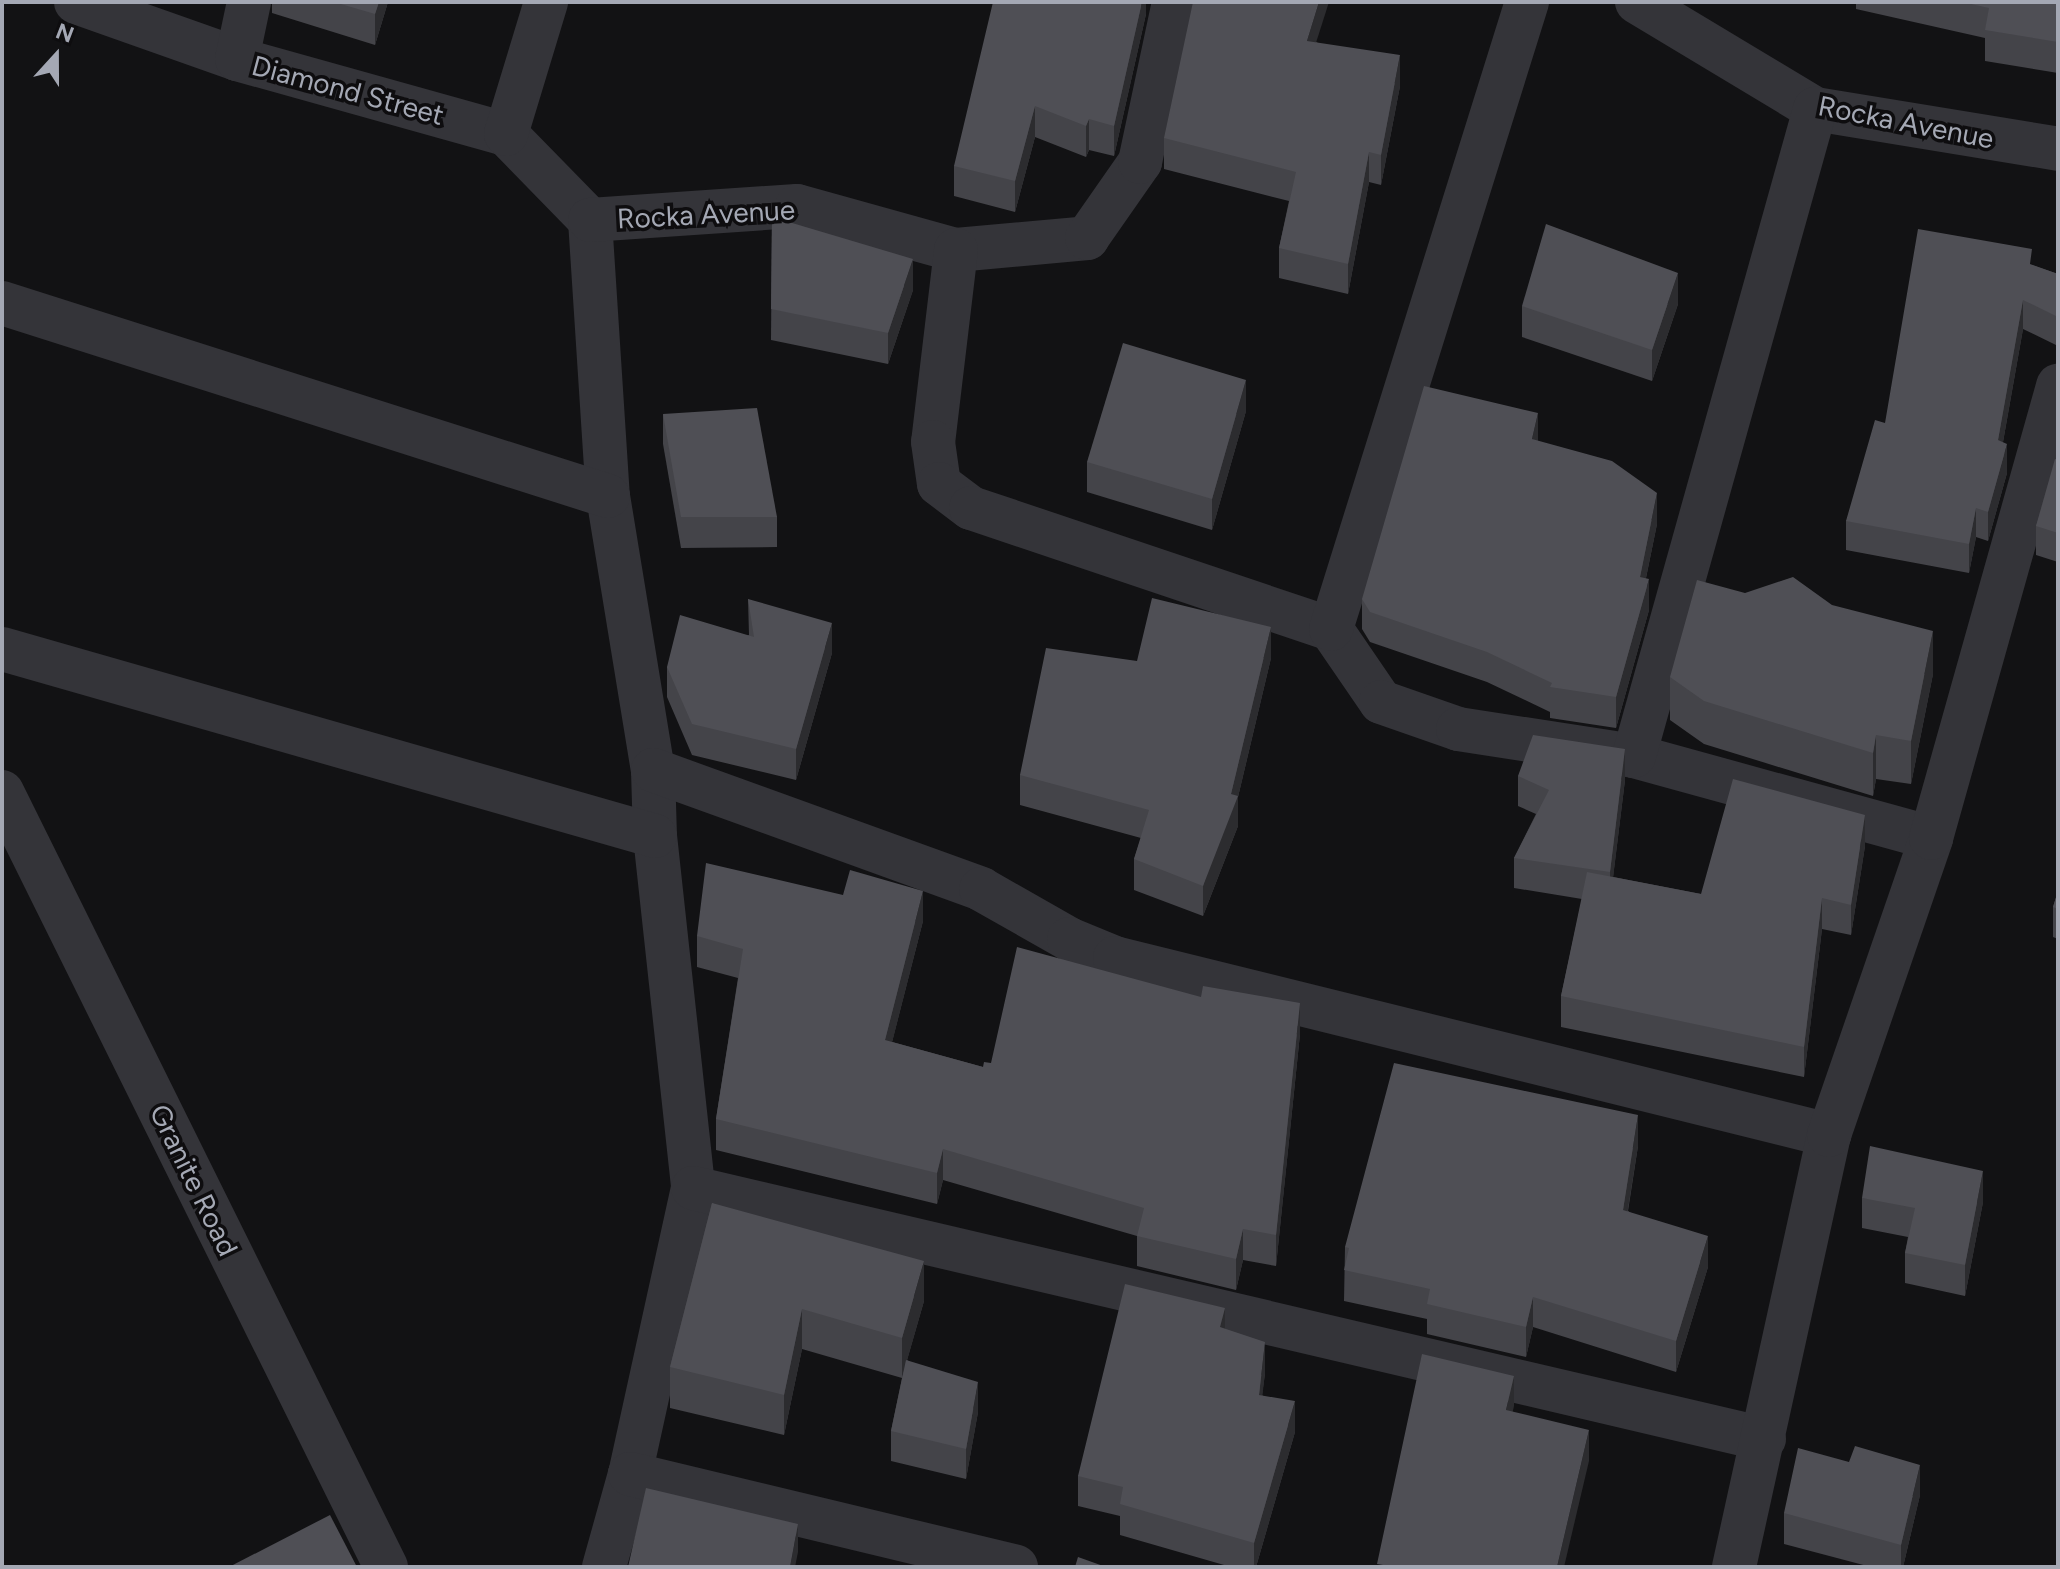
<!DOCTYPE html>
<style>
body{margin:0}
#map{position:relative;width:2060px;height:1569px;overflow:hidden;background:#121214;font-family:Figtree,sans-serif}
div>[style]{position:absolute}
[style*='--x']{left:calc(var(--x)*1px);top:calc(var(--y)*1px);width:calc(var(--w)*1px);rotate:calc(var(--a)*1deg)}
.minor>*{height:44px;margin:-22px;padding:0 22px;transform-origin:22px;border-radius:22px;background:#343439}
.wall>*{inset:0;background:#444449}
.shaded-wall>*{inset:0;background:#2c2c2f}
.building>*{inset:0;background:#4f4f55}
span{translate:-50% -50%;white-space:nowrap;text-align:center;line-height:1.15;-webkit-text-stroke:7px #0e0d0f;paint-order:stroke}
.street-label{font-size:28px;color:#a4a8b4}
.frame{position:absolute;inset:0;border:4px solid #a4a8b4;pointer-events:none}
.north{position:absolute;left:16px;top:16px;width:80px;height:80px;-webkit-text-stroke:6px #0e0d0f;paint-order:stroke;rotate:21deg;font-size:22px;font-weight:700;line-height:32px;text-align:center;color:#a4a8b4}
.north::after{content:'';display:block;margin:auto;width:28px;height:36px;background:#a4a8b4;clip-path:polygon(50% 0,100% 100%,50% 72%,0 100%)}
</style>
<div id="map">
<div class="minor">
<i style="--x:76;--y:2;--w:171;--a:19.5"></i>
<i style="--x:237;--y:59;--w:279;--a:15.6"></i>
<i style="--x:506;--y:134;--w:120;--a:45.7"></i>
<i style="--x:1637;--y:2;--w:208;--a:31"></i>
<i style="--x:1815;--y:109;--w:246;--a:9.3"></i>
<i style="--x:237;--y:59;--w:58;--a:-78.1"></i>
<i style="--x:506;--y:134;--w:138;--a:-73.1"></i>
<i style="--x:590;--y:220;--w:277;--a:86.3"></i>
<i style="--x:608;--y:496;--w:278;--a:80.7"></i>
<i style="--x:653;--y:770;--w:66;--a:88.3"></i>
<i style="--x:655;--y:836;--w:354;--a:83.8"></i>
<i style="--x:693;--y:1188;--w:293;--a:102.4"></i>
<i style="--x:630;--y:1474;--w:97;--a:105.6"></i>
<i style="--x:590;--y:220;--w:207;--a:-3.9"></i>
<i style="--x:797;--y:206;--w:165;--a:15.5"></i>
<i style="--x:956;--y:250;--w:132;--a:-5.2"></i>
<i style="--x:1087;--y:238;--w:93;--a:-55.1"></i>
<i style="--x:1140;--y:162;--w:164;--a:-78"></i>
<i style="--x:956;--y:250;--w:193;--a:96.8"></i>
<i style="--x:933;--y:442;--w:42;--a:81.9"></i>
<i style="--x:939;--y:484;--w:40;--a:37"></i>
<i style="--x:971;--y:508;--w:380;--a:18.6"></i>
<i style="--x:1331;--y:629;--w:88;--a:55.6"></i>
<i style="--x:1381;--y:702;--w:82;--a:19.3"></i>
<i style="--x:1458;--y:729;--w:178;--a:8.7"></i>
<i style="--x:1634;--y:756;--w:308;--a:15.4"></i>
<i style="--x:2;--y:303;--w:636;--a:17.67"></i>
<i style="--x:1331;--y:629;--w:657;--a:-72.64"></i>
<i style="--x:2;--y:649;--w:679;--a:15.98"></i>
<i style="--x:1634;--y:756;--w:672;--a:-74.37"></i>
<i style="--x:653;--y:770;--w:349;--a:19.9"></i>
<i style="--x:981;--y:889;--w:101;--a:29.6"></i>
<i style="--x:1069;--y:939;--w:50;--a:22.4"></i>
<i style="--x:1115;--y:958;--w:736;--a:13.92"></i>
<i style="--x:2;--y:792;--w:865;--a:63.64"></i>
<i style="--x:693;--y:1188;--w:1100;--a:13.19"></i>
<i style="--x:630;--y:1474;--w:397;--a:13.5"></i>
<i style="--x:1734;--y:1567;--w:442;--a:-77.6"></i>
<i style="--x:1829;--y:1135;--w:314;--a:-71"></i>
<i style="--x:1931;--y:838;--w:470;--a:-74.3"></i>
</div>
<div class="wall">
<i style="clip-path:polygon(272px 2px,388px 2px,375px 45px,272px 13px)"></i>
<i style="clip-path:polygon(1146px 2px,1146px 14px,1114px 156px,1089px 150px,1086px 157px,1035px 137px,1015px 212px,954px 196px,954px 166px)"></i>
<i style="clip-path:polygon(1856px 2px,2058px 2px,2058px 73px,1985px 61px,1985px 38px,1856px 9px)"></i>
<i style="clip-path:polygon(1316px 42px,1400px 86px,1381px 185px,1369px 182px,1348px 294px,1279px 278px,1279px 248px,1289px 201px,1164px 169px,1164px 138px)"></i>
<i style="clip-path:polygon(772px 217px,913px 290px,888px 364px,771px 340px)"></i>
<i style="clip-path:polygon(2032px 265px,2058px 274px,2058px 346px,2023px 329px,2003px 442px,2007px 473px,1988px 541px,1976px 537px,1969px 573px,1846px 550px,1846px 521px)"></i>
<i style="clip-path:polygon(1678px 304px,1652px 381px,1522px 337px,1522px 306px)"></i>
<i style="clip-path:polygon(1246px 411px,1212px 530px,1087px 492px,1087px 462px)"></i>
<i style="clip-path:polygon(663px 414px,777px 517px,777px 547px,681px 548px,663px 444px)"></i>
<i style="clip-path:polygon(1538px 441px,1657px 524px,1646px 578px,1649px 610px,1616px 728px,1550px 718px,1550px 712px,1487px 682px,1370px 642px,1362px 629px,1362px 599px)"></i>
<i style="clip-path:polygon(2058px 460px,2058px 562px,2036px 555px,2036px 526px)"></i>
<i style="clip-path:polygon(748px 599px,832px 653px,796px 780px,692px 755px,667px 697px,667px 667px,749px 635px)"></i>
<i style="clip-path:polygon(1271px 658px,1238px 797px,1238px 826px,1203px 916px,1134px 890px,1134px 859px,1141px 838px,1020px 805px,1020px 775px,1137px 661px)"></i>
<i style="clip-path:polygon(1933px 674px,1911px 784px,1876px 779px,1873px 796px,1704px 744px,1670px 720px,1670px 677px)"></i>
<i style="clip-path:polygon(1518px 776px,1625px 780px,1613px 877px,1701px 894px,1865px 846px,1851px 935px,1822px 929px,1804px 1077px,1561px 1027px,1561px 996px,1582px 899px,1514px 888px,1514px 858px,1536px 814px,1518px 806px)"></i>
<i style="clip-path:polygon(2058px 891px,2058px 939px,2053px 937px,2053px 907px)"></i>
<i style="clip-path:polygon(923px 921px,892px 1042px,983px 1067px,991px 1063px,1300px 1034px,1276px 1266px,1243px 1260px,1236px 1290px,1137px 1266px,1137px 1236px,943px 1180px,937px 1204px,716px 1150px,716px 1119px,738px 978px,697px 967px,697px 936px)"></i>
<i style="clip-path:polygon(1638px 1146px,1628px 1211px,1708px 1267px,1676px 1372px,1533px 1327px,1526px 1357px,1427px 1334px,1427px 1319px,1344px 1301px,1345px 1247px)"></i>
<i style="clip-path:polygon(1862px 1198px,1983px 1202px,1965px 1296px,1905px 1283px,1905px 1253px,1908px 1237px,1862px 1228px)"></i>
<i style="clip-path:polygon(712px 1203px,924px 1301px,907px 1360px,978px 1412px,966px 1479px,891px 1461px,891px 1431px,902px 1378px,802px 1349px,784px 1435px,670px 1408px,670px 1367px)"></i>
<i style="clip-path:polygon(1265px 1373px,1262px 1395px,1295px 1432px,1256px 1567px,1231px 1567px,1120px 1535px,1120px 1516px,1078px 1506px,1078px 1476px)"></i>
<i style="clip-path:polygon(1920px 1495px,1903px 1567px,1871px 1567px,1784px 1544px,1784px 1513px)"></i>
</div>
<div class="shaded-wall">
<i style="clip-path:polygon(379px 2px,388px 2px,375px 45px,375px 14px)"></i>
<i style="clip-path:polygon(1142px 2px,1146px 2px,1146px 14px,1114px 156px,1114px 126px)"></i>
<i style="clip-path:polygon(1319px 2px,1329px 2px,1307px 71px,1307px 41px)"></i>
<i style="clip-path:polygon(1400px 55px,1400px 86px,1381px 185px,1381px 155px)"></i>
<i style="clip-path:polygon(1035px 106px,1035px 137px,1015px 212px,1015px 181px)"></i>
<i style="clip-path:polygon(1089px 119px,1089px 150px,1086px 157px,1086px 126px)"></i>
<i style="clip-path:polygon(1369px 152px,1369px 182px,1348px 294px,1348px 264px)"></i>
<i style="clip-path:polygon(913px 259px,913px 290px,888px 364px,888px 333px)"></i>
<i style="clip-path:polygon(1678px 273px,1678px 304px,1652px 381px,1652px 350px)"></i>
<i style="clip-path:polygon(2023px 300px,2023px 329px,1998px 470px,1998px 440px)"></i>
<i style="clip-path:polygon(1246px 380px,1246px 411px,1212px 530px,1212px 499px)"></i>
<i style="clip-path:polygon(1538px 413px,1538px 444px,1532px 439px)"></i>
<i style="clip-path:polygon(2007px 444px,2007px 473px,1988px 541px,1988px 512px)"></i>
<i style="clip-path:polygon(1657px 493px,1657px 524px,1640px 607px,1640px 577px)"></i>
<i style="clip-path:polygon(1976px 508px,1976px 537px,1969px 573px,1969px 544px)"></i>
<i style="clip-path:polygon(1649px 579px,1649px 610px,1616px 728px,1616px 697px)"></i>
<i style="clip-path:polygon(832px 623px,832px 653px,796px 780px,796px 749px)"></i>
<i style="clip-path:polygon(1271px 627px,1271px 658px,1238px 797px,1238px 826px,1203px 916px,1203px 886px,1231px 794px)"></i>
<i style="clip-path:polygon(1933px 631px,1933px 674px,1911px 784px,1911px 741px)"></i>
<i style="clip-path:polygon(1876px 735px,1876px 779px,1873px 796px,1873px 753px)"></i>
<i style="clip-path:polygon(1625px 749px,1625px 780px,1610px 903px,1610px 872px)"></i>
<i style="clip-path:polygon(1865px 815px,1865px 846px,1851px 935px,1851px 905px)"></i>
<i style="clip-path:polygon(923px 891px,923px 921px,885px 1070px,885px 1040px)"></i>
<i style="clip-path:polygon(1822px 898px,1822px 929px,1804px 1077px,1804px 1047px)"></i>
<i style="clip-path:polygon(1300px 1003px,1300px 1034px,1276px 1266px,1276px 1235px)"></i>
<i style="clip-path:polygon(1638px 1115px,1638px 1146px,1623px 1240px,1623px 1210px)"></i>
<i style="clip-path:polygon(943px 1149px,943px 1180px,937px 1204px,937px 1173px)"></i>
<i style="clip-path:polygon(1983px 1171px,1983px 1202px,1965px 1296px,1965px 1265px)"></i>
<i style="clip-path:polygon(1243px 1229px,1243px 1260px,1236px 1290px,1236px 1259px)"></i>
<i style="clip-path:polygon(1708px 1236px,1708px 1267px,1676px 1372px,1676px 1341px)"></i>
<i style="clip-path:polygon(924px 1261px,924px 1301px,902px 1378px,902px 1338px)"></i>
<i style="clip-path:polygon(1533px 1297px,1533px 1327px,1526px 1357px,1526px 1327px)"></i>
<i style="clip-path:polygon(1225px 1308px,1225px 1338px,1220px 1327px)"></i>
<i style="clip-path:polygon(802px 1309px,802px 1349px,784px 1435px,784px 1395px)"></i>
<i style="clip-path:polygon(1265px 1342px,1265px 1373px,1259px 1425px,1259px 1395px)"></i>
<i style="clip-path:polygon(1514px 1376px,1514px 1406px,1506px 1441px,1506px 1410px)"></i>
<i style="clip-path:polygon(978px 1382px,978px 1412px,966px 1479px,966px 1449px)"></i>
<i style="clip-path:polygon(1295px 1401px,1295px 1432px,1256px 1567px,1254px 1567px,1254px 1543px)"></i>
<i style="clip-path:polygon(1589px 1430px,1589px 1461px,1564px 1567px,1557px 1567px)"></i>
<i style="clip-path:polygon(1920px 1465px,1920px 1495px,1903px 1567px,1901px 1567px,1901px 1545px)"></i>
<i style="clip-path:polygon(798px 1524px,798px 1552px,795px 1567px,790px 1567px)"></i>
</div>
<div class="building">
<i style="clip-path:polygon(334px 2px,379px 2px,375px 14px)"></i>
<i style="clip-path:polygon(993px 2px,1142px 2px,1114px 126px,1089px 119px,1086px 126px,1035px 106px,1015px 181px,954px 166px)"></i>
<i style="clip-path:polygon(1193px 2px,1319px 2px,1307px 41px,1400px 55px,1381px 155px,1369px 152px,1348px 264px,1279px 248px,1296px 172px,1164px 138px)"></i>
<i style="clip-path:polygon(1962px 2px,2058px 2px,2058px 42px,1985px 30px,1989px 8px)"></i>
<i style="clip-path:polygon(772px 217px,913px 259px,888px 333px,771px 309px)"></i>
<i style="clip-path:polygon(1546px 224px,1678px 273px,1652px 350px,1522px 306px)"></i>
<i style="clip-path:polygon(1918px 229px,2032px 249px,2030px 264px,2058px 274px,2058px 317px,2023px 300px,1998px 440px,2007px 444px,1988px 512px,1976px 508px,1969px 544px,1846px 521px,1875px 420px,1885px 423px)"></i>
<i style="clip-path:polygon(1123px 343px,1246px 380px,1212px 499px,1087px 462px)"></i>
<i style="clip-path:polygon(1424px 386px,1538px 413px,1532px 439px,1612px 461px,1657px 493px,1640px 577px,1649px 579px,1616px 697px,1550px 687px,1552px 683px,1487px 652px,1370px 612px,1362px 599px)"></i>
<i style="clip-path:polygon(757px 408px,777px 517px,681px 517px,663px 414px)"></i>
<i style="clip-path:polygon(2055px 459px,2058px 460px,2058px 533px,2036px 526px)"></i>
<i style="clip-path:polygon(1793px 577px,1832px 605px,1933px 631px,1911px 741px,1876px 735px,1873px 753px,1704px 701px,1670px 677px,1697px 580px,1745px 593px)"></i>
<i style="clip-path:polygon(1152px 598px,1271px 627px,1231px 794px,1238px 796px,1203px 886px,1134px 859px,1149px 810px,1020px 775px,1046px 648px,1137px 661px)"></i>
<i style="clip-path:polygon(748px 599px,832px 623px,796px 749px,692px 724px,667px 667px,680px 615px,754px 637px)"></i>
<i style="clip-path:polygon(1533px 735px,1625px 749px,1610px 872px,1514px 858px,1549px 790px,1518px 776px)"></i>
<i style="clip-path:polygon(1733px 779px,1865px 815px,1851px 905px,1822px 898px,1804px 1047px,1561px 996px,1587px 872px,1701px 894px)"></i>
<i style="clip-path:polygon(706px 863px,843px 895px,850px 870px,923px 891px,885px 1040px,983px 1067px,984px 1062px,991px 1063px,1017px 947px,1201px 997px,1203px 986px,1300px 1003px,1276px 1235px,1243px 1229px,1236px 1259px,1137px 1236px,1144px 1208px,943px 1149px,937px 1173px,716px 1119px,743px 949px,697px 936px)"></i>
<i style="clip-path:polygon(2058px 891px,2058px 909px,2053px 907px)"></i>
<i style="clip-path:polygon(1394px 1063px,1638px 1115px,1623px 1210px,1708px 1236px,1676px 1341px,1533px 1297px,1526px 1327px,1427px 1304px,1430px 1289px,1344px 1270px,1349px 1248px,1345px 1247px)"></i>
<i style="clip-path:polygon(1870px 1146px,1983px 1171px,1965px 1265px,1905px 1253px,1915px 1208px,1862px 1198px)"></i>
<i style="clip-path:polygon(712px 1203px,924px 1261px,902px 1338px,802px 1309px,784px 1395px,670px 1367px)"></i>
<i style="clip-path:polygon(1125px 1284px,1225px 1308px,1220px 1327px,1265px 1342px,1259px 1395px,1295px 1401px,1254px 1543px,1120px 1504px,1123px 1487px,1078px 1476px)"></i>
<i style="clip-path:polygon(1422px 1354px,1514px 1376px,1506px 1410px,1589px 1430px,1557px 1567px,1395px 1567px,1377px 1564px)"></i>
<i style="clip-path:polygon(906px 1360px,978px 1382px,966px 1449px,891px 1431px)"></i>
<i style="clip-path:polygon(1855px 1446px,1920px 1465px,1901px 1545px,1784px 1513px,1798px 1448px,1849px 1462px)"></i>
<i style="clip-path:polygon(646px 1488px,798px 1524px,790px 1567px,628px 1567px)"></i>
<i style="clip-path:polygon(330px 1515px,357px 1567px,229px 1567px)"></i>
<i style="clip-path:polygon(1078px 1557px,1106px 1567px,1075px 1567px)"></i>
</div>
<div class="street-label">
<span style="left:348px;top:90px;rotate:15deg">Diamond Street</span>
<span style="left:1906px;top:122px;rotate:11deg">Rocka Avenue</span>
<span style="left:706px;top:214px;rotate:-3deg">Rocka Avenue</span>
<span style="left:194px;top:1180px;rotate:64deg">Granite Road</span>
</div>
<div class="frame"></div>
<div class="north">N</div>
</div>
